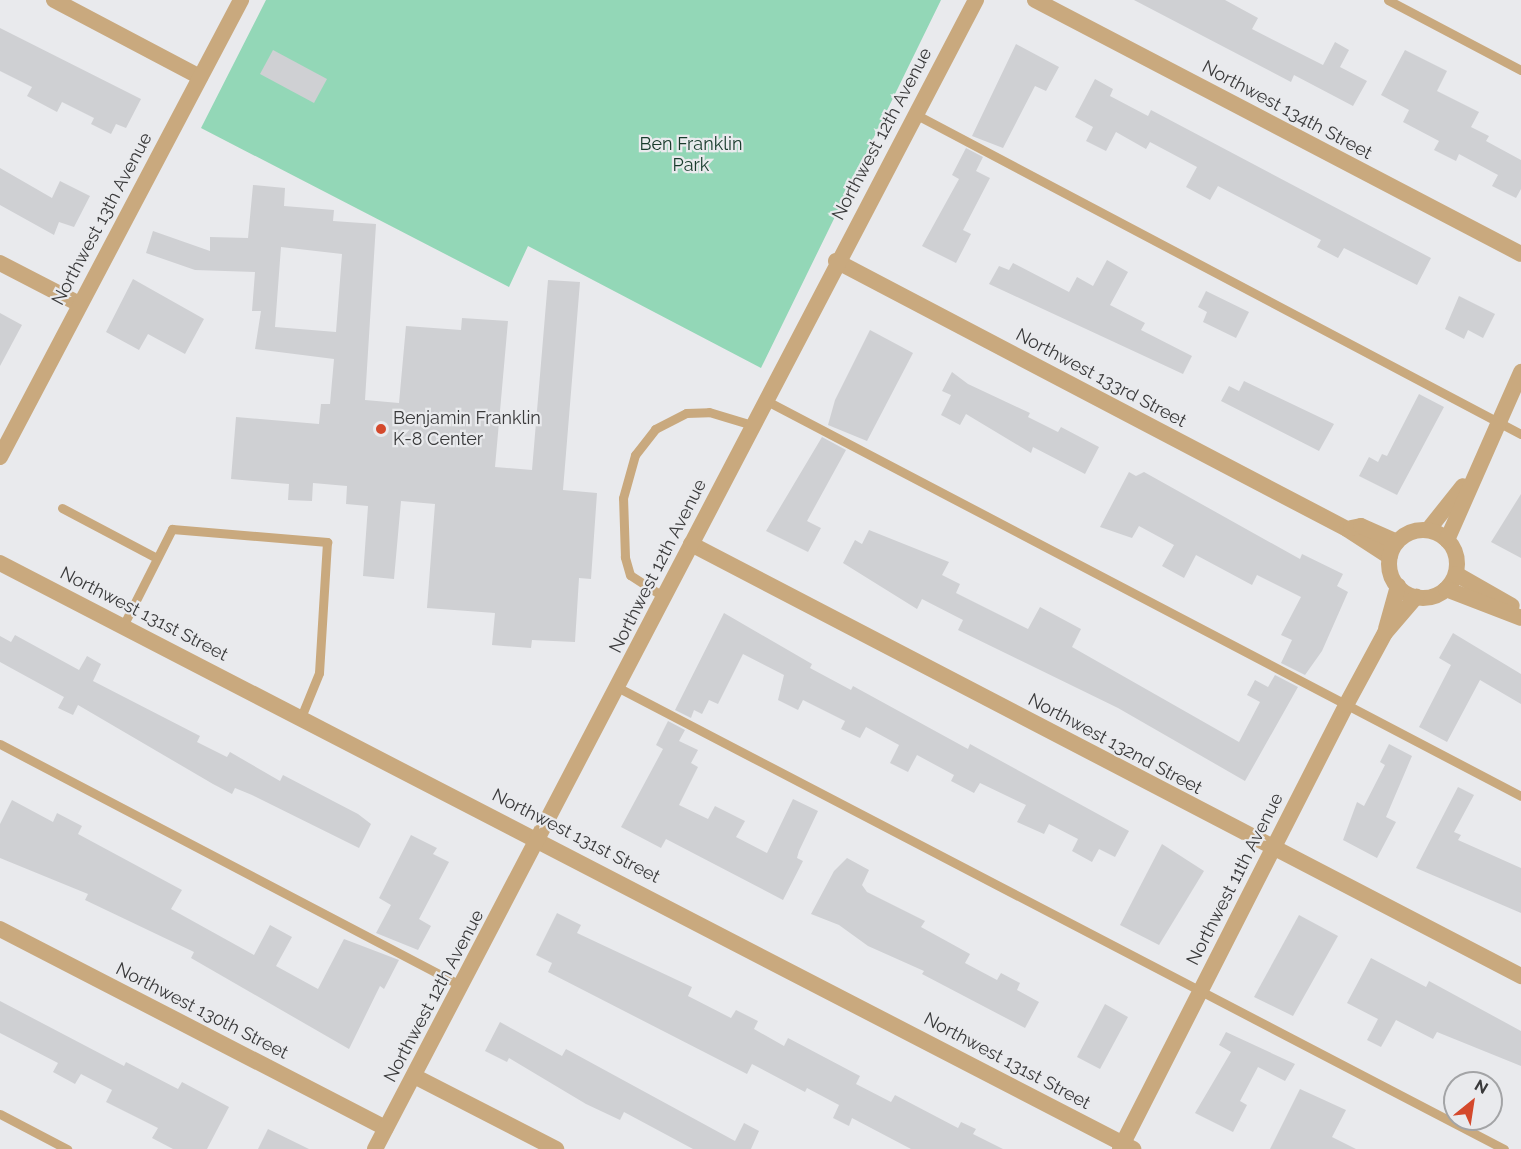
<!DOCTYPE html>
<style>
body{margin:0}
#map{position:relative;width:1521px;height:1149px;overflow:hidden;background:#e9eaed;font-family:Raleway,sans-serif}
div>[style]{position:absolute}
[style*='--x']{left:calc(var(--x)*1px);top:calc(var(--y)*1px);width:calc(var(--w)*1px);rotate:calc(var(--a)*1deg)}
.green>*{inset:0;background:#93d7b7}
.building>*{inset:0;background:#cfd0d3}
.service>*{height:9px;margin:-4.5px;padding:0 4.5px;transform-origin:4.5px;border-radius:4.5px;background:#c9a97e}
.minor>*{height:16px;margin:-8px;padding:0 8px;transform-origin:8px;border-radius:8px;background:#c9a97e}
.minor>.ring{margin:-8px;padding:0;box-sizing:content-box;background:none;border:16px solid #c9a97e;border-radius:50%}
.tertiary>*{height:16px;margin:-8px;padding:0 8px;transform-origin:8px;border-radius:8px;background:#c9a97e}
.dots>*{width:16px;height:16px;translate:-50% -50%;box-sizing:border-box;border:3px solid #e9eaed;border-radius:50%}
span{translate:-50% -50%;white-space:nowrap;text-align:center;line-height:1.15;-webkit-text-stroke:4.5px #e9eaed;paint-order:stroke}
.street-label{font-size:18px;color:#3a3a3b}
.park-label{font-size:18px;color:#183b2c}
.poi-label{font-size:18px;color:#3a3a3b}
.left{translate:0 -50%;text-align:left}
.north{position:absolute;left:1443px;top:1071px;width:60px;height:60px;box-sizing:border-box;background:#e9eaed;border:2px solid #a3a4a6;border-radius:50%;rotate:30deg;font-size:16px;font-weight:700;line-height:24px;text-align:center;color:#3a3a3b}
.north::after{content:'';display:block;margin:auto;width:21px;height:27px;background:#d4492c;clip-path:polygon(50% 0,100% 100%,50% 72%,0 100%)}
</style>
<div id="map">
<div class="green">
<i style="clip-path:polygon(266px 0,941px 0,761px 368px,528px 246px,509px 287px,201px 128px)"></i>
</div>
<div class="building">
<i style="clip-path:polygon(1134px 0,1225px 0,1258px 18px,1252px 29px,1323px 65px,1335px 42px,1349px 50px,1340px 67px,1367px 81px,1353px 106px,1294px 75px,1291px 82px)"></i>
<i style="clip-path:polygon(0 28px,141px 99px,126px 128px,116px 124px,111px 134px,91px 124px,94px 118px,62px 102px,57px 112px,27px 96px,32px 87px,0 71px)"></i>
<i style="clip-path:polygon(1016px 44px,1059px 67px,1046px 91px,1035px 86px,1003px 148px,972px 136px)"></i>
<i style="clip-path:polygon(273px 50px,327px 79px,314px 103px,260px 74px)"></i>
<i style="clip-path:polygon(1405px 50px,1447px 71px,1437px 91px,1479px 112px,1471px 127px,1489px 136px,1486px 141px,1521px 160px,1521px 189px,1516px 198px,1492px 186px,1498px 175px,1459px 154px,1456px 161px,1434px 150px,1439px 141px,1403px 122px,1409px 110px,1381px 95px)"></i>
<i style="clip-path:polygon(1095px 79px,1113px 89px,1110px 96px,1148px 116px,1151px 110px,1431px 258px,1417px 285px,1344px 248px,1338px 258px,1317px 247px,1321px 240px,1218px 186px,1210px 200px,1186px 187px,1197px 167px,1150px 142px,1146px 149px,1116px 132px,1106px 151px,1086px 141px,1093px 127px,1075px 117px)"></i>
<i style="clip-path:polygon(966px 148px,983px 157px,976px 171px,990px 178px,963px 230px,971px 234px,956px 263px,922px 246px,959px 179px,952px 175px)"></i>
<i style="clip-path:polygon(0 168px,52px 198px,60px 181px,90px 196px,74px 227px,59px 222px,54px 235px,0 205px)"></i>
<i style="clip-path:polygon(evenodd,253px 185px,285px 188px,284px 206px,334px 210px,333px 221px,376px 224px,365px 400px,399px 403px,406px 326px,461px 330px,462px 318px,508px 321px,495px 467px,532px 470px,548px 280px,580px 282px,563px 490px,597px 493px,591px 579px,579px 578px,575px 642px,532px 640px,531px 648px,492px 645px,495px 613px,427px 608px,435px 504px,401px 501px,394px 579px,363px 576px,368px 506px,346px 504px,347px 486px,313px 483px,312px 501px,288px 500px,289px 484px,231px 479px,236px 417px,319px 424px,321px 404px,330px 404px,334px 359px,255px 349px,261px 311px,252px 311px,255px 272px,195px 270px,146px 253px,153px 231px,210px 251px,210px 237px,248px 238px,253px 185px,281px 247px,342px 254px,336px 332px,275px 327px,281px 247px)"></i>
<i style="clip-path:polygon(1107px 260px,1128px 272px,1110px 305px,1145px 323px,1141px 330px,1192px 356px,1183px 374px,989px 284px,999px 266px,1009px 270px,1013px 263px,1069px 292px,1077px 277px,1093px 286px)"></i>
<i style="clip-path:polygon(133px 279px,204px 319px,185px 354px,148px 334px,139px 350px,106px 332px)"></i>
<i style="clip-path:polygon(1206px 291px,1249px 312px,1236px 338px,1203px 322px,1207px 312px,1198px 307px)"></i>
<i style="clip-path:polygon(1459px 296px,1495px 314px,1483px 338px,1468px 330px,1464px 339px,1445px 329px)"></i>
<i style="clip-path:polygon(0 313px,22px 325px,0 366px)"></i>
<i style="clip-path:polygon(870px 330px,913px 353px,867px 441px,828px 425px,835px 400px)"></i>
<i style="clip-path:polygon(952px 372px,968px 384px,1030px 413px,1028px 417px,1058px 432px,1061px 427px,1099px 447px,1085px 474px,1033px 447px,1031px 453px,966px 414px,960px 425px,941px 415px,951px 395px,942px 391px)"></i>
<i style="clip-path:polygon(1244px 381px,1334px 424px,1319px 451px,1221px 401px,1229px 386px,1239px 391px)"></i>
<i style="clip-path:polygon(1419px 394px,1444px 407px,1397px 495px,1359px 476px,1369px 457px,1378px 462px,1382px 454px,1387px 456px)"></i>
<i style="clip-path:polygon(822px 437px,846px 450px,807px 521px,821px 528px,808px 552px,766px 531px)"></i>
<i style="clip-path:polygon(1129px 472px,1136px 476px,1144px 472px,1300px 559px,1302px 554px,1343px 574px,1337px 586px,1348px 592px,1322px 651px,1305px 675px,1281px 663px,1292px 640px,1281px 635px,1301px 597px,1257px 575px,1252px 585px,1196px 555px,1184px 578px,1162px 566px,1174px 545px,1139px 526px,1132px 538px,1100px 527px)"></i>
<i style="clip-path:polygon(1521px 494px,1521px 558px,1491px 542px)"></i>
<i style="clip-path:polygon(869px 530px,949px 562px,942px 575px,960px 584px,956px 593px,1028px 629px,1040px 607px,1081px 629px,1072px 647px,1239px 742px,1260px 702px,1247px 695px,1255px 680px,1268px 687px,1275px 675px,1298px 687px,1245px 781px,1118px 708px,958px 630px,963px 620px,922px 599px,917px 609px,843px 563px,855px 540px,862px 544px)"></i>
<i style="clip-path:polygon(724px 613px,812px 664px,810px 668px,851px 690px,853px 686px,968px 749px,970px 744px,1129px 831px,1115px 857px,1099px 849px,1092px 862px,1072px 851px,1078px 839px,1049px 824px,1044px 834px,1017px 822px,1026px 805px,980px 783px,974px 793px,951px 781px,954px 775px,917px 755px,908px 772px,890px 763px,899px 745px,866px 727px,860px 738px,841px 729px,845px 721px,803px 700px,798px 710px,778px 700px,784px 675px,743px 654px,718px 704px,709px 700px,702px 714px,694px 710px,691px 718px,675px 710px)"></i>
<i style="clip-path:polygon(1453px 633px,1521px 674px,1521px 704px,1480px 680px,1447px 742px,1419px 727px,1451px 665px,1439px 658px)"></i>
<i style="clip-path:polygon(15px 635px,79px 670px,87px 656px,101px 664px,93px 681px,200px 736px,197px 742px,227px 757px,230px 752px,280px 781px,283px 775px,358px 814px,371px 824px,359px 848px,252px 795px,235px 788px,232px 794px,213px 784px,78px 705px,73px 715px,58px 708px,64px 697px,0 662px,0 636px,11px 642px)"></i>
<i style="clip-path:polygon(668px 721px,685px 730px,679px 741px,698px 750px,691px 763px,698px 767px,679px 805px,708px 819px,715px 806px,745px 821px,736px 837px,767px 853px,793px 799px,818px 811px,799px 851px,797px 858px,803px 861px,783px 900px,666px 839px,661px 848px,621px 827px,663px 749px,656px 745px)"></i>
<i style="clip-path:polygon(1389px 744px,1412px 756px,1386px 817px,1396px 822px,1377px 858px,1343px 840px,1357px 802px,1364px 806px,1385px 765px,1380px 762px)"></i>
<i style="clip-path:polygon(1458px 787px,1474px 795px,1454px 832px,1461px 835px,1458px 840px,1521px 868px,1521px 913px,1416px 868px)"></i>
<i style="clip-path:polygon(12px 800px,53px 822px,57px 813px,82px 826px,78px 834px,182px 890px,171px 909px,254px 955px,270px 925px,292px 937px,276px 966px,318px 989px,344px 939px,399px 960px,384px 989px,380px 986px,349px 1049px,191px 958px,194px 952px,85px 900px,88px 894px,0 858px,0 824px)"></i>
<i style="clip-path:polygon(411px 835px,437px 848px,433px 854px,449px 862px,419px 919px,431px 926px,418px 950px,376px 933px,391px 905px,379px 898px)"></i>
<i style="clip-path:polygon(1162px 844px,1204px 871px,1159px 945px,1120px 925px)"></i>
<i style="clip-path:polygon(847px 858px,869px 870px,862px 885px,867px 892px,925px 921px,921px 927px,970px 954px,965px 963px,997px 980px,1001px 973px,1020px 983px,1017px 990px,1039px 1002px,1025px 1028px,922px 974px,924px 971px,868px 946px,839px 925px,811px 914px,834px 871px)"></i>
<i style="clip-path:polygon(557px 913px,581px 925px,577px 933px,692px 987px,688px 996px,731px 1018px,736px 1010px,758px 1021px,754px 1029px,784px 1046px,788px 1038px,860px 1076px,856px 1084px,891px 1102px,895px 1095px,958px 1128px,961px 1122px,976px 1129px,973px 1134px,1003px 1149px,911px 1149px,852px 1118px,849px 1126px,833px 1118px,839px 1105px,807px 1088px,805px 1092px,752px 1064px,747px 1074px,548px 972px,552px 963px,536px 955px)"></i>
<i style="clip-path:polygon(1299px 915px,1338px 936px,1293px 1016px,1254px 997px)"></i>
<i style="clip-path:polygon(1371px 958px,1426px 987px,1429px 981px,1521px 1031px,1521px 1066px,1437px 1032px,1433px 1039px,1396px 1020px,1381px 1047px,1367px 1040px,1378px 1019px,1347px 1003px)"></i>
<i style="clip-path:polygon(0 1001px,124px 1066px,126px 1062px,178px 1089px,182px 1082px,229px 1107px,207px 1149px,173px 1149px,152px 1138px,158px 1128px,106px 1102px,112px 1090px,81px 1074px,75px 1084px,53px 1072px,58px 1063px,0 1033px)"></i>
<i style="clip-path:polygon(1105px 1004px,1128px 1017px,1100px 1069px,1077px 1057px)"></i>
<i style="clip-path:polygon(500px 1022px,562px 1056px,566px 1049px,735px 1141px,744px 1123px,759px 1131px,751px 1149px,693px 1149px,624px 1112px,620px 1120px,586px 1104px,509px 1058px,507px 1062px,485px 1051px)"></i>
<i style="clip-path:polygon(1226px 1032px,1295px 1064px,1285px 1081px,1258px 1067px,1240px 1101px,1247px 1105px,1233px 1132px,1195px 1113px,1231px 1052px,1219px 1045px)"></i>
<i style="clip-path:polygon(1300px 1089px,1346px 1110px,1332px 1137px,1356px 1149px,1270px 1149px)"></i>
<i style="clip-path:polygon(268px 1129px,309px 1149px,258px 1149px)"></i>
</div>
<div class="service">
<i style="--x:1388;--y:0;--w:150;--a:27.8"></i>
<i style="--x:915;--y:114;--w:685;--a:27.84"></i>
<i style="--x:765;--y:400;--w:853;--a:27.65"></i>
<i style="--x:62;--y:508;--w:107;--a:27.8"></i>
<i style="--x:664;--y:597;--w:40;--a:-147.1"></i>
<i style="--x:630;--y:575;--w:19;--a:-106"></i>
<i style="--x:625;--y:557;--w:59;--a:-91.9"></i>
<i style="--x:623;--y:498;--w:45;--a:-74.4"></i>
<i style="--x:635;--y:455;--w:33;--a:-52"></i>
<i style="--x:655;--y:429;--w:35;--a:-27"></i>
<i style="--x:686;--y:413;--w:23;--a:-2"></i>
<i style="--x:709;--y:412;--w:45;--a:16.8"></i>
<i style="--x:123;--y:626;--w:109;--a:-63.2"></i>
<i style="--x:172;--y:529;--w:156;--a:4.8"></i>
<i style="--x:327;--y:542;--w:131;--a:93.5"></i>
<i style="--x:319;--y:673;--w:48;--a:112.2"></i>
<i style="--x:617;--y:687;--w:1000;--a:27.51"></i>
<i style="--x:0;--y:744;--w:522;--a:27.65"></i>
<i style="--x:0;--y:1114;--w:76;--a:27.6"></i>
</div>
<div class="minor">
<i style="--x:54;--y:0;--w:165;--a:27.8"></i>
<i style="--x:1035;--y:0;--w:548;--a:27.59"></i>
<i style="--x:836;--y:261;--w:577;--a:27.68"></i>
<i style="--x:1347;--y:529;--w:51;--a:33.1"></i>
<i style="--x:0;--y:263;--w:89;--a:27.4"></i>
<i style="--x:0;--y:457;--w:517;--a:-62.19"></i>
<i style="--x:1351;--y:528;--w:10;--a:-11"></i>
<i style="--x:1361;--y:526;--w:39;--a:24"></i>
<i style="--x:1428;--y:530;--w:56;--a:-51.5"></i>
<i class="ring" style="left:1389px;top:530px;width:52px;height:52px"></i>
<i style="--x:1447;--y:540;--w:184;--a:-66.2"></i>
<i style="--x:691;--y:544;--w:936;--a:27.5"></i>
<i style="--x:0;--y:563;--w:1276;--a:27.35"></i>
<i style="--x:1456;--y:574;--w:64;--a:29.7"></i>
<i style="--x:1446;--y:589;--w:80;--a:21.1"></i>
<i style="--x:1386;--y:629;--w:45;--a:-74.4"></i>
<i style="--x:0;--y:929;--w:434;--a:27.3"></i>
<i style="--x:414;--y:1076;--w:160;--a:27.2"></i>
<i style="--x:1120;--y:1149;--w:498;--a:-63"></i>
<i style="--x:1346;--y:705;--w:82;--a:-61.6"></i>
<i style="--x:1385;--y:633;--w:48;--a:-49.3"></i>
</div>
<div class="tertiary">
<i style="--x:375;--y:1149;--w:1297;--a:-62.39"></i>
</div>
<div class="dots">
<i style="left:381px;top:429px;background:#d4492c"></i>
</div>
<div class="street-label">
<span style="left:1287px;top:110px;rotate:28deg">Northwest 134th Street</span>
<span style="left:882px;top:134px;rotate:-62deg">Northwest 12th Avenue</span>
<span style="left:102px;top:219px;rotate:-62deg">Northwest 13th Avenue</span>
<span style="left:1101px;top:378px;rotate:28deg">Northwest 133rd Street</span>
<span style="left:658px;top:566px;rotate:-63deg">Northwest 12th Avenue</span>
<span style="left:144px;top:614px;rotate:27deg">Northwest 131st Street</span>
<span style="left:1115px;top:744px;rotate:28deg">Northwest 132nd Street</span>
<span style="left:576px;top:836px;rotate:27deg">Northwest 131st Street</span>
<span style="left:1235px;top:879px;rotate:-63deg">Northwest 11th Avenue</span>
<span style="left:434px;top:996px;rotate:-62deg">Northwest 12th Avenue</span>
<span style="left:202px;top:1011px;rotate:27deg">Northwest 130th Street</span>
<span style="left:1007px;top:1061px;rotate:28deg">Northwest 131st Street</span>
</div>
<div class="park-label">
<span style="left:691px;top:155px">Ben Franklin<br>Park</span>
</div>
<div class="poi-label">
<span class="left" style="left:393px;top:429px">Benjamin Franklin<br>K-8 Center</span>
</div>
<div class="north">N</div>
</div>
